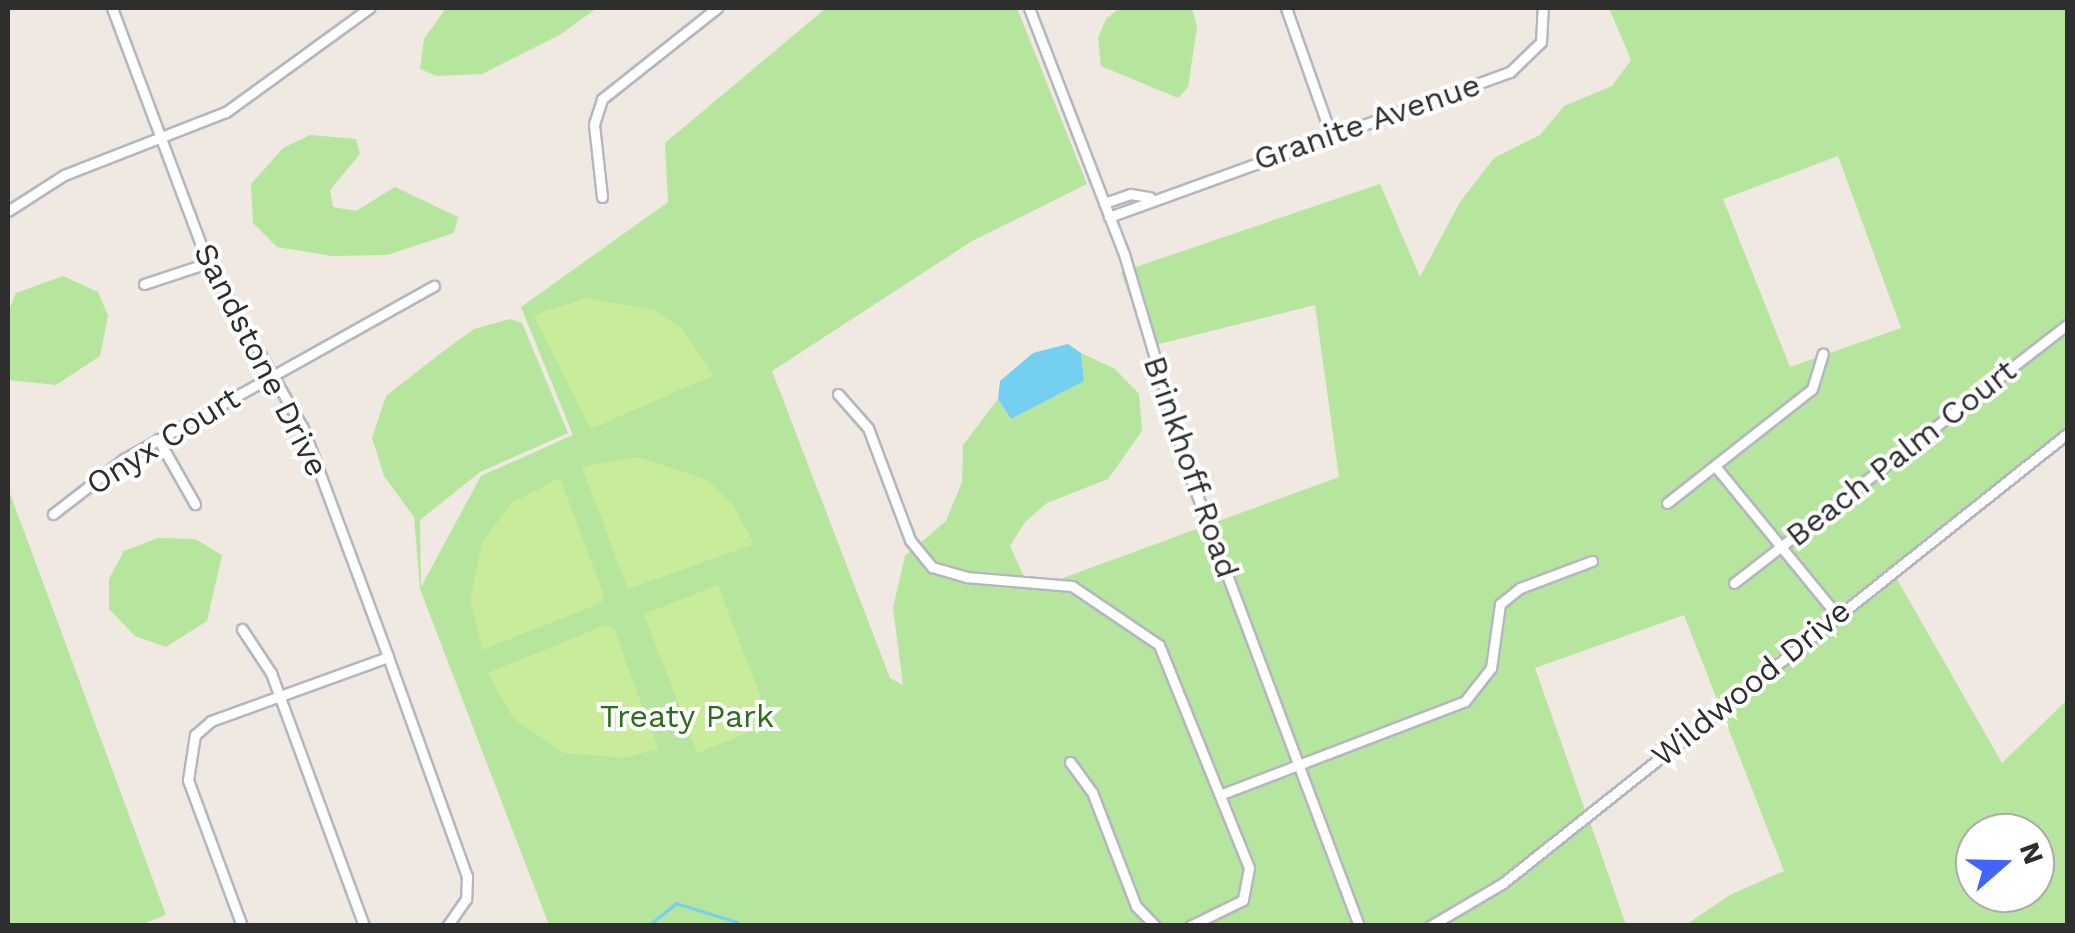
<!DOCTYPE html>
<style>
body{margin:0}
#map{position:relative;width:2075px;height:933px;overflow:hidden;background:#efe9e1;font-family:"Work Sans",sans-serif}
div>[style]{position:absolute}
[style*='--x']{left:calc(var(--x)*1px);top:calc(var(--y)*1px);width:calc(var(--w)*1px);rotate:calc(var(--a)*1deg)}
.green>*{inset:0;background:#b6e59e}
.pitch>*{inset:0;background:#c9ec9a}
.water>*{inset:0;background:#75cff0}
.stream>*{height:2.5px;margin:-1.25px;padding:0 1.25px;transform-origin:1.25px;border-radius:1.25px;background:#75cff0}
.roads{filter:drop-shadow(2px 0 #b4b7c1) drop-shadow(-2px 0 #b4b7c1) drop-shadow(0 2px #b4b7c1) drop-shadow(0 -2px #b4b7c1)}
.minor>*{height:9px;margin:-4.5px;padding:0 4.5px;transform-origin:4.5px;border-radius:4.5px;background:#fff}
span{translate:-50% -50%;white-space:nowrap;text-align:center;line-height:1.15;-webkit-text-stroke:8px #fff;paint-order:stroke}
.street-label{font-size:32px;color:#2e2e2e}
.park-label{font-size:32px;color:#2c6e1b}
.frame{position:absolute;inset:0;border:10px solid #2e2e2e;pointer-events:none}
.north{position:absolute;left:1955px;top:813px;width:100px;height:100px;box-sizing:border-box;background:#fff;border:2px solid #ababab;border-radius:50%;rotate:70deg;font-size:28px;font-weight:700;line-height:40px;text-align:center;color:#2e2e2e}
.north::after{content:'';display:block;margin:auto;width:35px;height:45px;background:#4264fb;clip-path:polygon(50% 0,100% 100%,50% 72%,0 100%)}
</style>
<div id="map">
<div class="green">
<i style="clip-path:polygon(446px 8px,597px 8px,561px 34px,482px 74px,437px 76px,420px 69px,424px 39px)"></i>
<i style="clip-path:polygon(evenodd,826px 8px,1017px 8px,1087px 184px,972px 241px,772px 371px,890px 678px,903px 685px,893px 608px,905px 556px,946px 521px,962px 482px,963px 445px,998px 399px,1011px 419px,1084px 381px,1081px 353px,1115px 369px,1139px 394px,1142px 431px,1108px 479px,1047px 503px,1025px 522px,1010px 546px,1030px 590px,1339px 477px,1315px 305px,1147px 347px,1121px 272px,1380px 184px,1420px 277px,1460px 202px,1494px 158px,1540px 135px,1564px 106px,1612px 86px,1631px 60px,1609px 8px,2067px 8px,2067px 427px,1718px 702px,1684px 615px,1535px 668px,1585px 810px,1500px 879px,1421px 925px,549px 925px,420px 589px,414px 517px,384px 476px,372px 438px,386px 396px,441px 353px,474px 329px,510px 319px,522px 323px,568px 433px,480px 472px,420px 520px,421px 587px,481px 476px,573px 435px,521px 307px,668px 202px,665px 143px,826px 8px,1838px 156px,1901px 328px,1790px 367px,1723px 199px,1838px 156px)"></i>
<i style="clip-path:polygon(1120px 8px,1192px 8px,1197px 27px,1188px 87px,1178px 98px,1101px 66px,1098px 38px,1106px 19px)"></i>
<i style="clip-path:polygon(310px 135px,356px 139px,360px 154px,330px 190px,333px 207px,356px 211px,395px 187px,458px 217px,454px 233px,387px 255px,332px 256px,277px 247px,253px 223px,251px 184px,283px 148px)"></i>
<i style="clip-path:polygon(63px 276px,98px 292px,108px 316px,100px 356px,56px 385px,9px 380px,8px 313px,16px 293px)"></i>
<i style="clip-path:polygon(8px 488px,166px 915px,140px 925px,8px 925px)"></i>
<i style="clip-path:polygon(158px 538px,195px 539px,222px 555px,207px 621px,166px 647px,135px 636px,109px 609px,109px 579px,124px 551px)"></i>
<i style="clip-path:polygon(evenodd,1894px 574px,2002px 763px,2067px 700px,2067px 925px,1684px 926px,1730px 895px,1784px 871px,1722px 712px,1894px 574px,1975px 833px,2035px 833px,2035px 893px,1975px 893px,1975px 833px)"></i>
<i style="clip-path:polygon(1589px 819px,1626px 925px,1442px 926px,1506px 886px)"></i>
</div>
<div class="pitch">
<i style="clip-path:polygon(586px 298px,654px 310px,681px 328px,714px 375px,591px 429px,534px 315px)"></i>
<i style="clip-path:polygon(638px 457px,708px 480px,733px 505px,754px 544px,628px 589px,582px 467px)"></i>
<i style="clip-path:polygon(560px 478px,604px 595px,601px 603px,482px 650px,470px 600px,482px 543px,511px 503px)"></i>
<i style="clip-path:polygon(718px 585px,771px 724px,697px 753px,644px 614px)"></i>
<i style="clip-path:polygon(605px 625px,614px 629px,658px 749px,624px 758px,564px 753px,513px 718px,488px 673px)"></i>
</div>
<div class="water">
<i style="clip-path:polygon(1068px 344px,1081px 353px,1084px 381px,1011px 419px,998px 399px,1000px 381px,1033px 353px)"></i>
</div>
<div class="stream">
<i style="--x:648;--y:926;--w:36;--a:-39"></i>
<i style="--x:676;--y:903;--w:64;--a:17.3"></i>
</div>
<div class="roads">
<div class="minor">
<i style="--x:112;--y:8;--w:272;--a:69.4"></i>
<i style="--x:208;--y:263;--w:190;--a:60.1"></i>
<i style="--x:303;--y:428;--w:244;--a:69.6"></i>
<i style="--x:1029;--y:8;--w:264;--a:68.9"></i>
<i style="--x:1124;--y:254;--w:235;--a:73.4"></i>
<i style="--x:1191;--y:479;--w:478;--a:69.4"></i>
<i style="--x:1286;--y:8;--w:135;--a:70.5"></i>
<i style="--x:602;--y:197;--w:73;--a:-96.3"></i>
<i style="--x:594;--y:124;--w:26;--a:-72"></i>
<i style="--x:602;--y:99;--w:147;--a:-38.4"></i>
<i style="--x:1104;--y:203;--w:28;--a:-19"></i>
<i style="--x:1130;--y:194;--w:20;--a:9"></i>
<i style="--x:8;--y:211;--w:67;--a:-32.7"></i>
<i style="--x:64;--y:175;--w:174;--a:-21.3"></i>
<i style="--x:226;--y:112;--w:177;--a:-36"></i>
<i style="--x:1109;--y:217;--w:426;--a:-19.9"></i>
<i style="--x:1510;--y:72;--w:43;--a:-44.1"></i>
<i style="--x:1541;--y:42;--w:34;--a:-87"></i>
<i style="--x:144;--y:284;--w:67;--a:-18.2"></i>
<i style="--x:838;--y:394;--w:45;--a:48.6"></i>
<i style="--x:868;--y:428;--w:120;--a:69.4"></i>
<i style="--x:910;--y:540;--w:35;--a:51"></i>
<i style="--x:932;--y:567;--w:35;--a:16"></i>
<i style="--x:966;--y:577;--w:106;--a:4.9"></i>
<i style="--x:1072;--y:586;--w:105;--a:34.1"></i>
<i style="--x:1159;--y:645;--w:240;--a:68"></i>
<i style="--x:1249;--y:868;--w:33;--a:101"></i>
<i style="--x:1243;--y:900;--w:59;--a:153.9"></i>
<i style="--x:158;--y:439;--w:75;--a:60.4"></i>
<i style="--x:1715;--y:466;--w:191;--a:50.7"></i>
<i style="--x:1667;--y:503;--w:184;--a:-38.2"></i>
<i style="--x:1812;--y:389;--w:37;--a:-73"></i>
<i style="--x:53;--y:514;--w:90;--a:-37.8"></i>
<i style="--x:124;--y:459;--w:355;--a:-29.2"></i>
<i style="--x:1734;--y:583;--w:423;--a:-37.8"></i>
<i style="--x:242;--y:629;--w:53;--a:56.6"></i>
<i style="--x:271;--y:673;--w:270;--a:69.8"></i>
<i style="--x:1070;--y:762;--w:37;--a:54"></i>
<i style="--x:1092;--y:792;--w:122;--a:68.9"></i>
<i style="--x:1136;--y:906;--w:28;--a:46"></i>
<i style="--x:1222;--y:794;--w:260;--a:-20.9"></i>
<i style="--x:1465;--y:701;--w:42;--a:-51.8"></i>
<i style="--x:1491;--y:668;--w:65;--a:-82"></i>
<i style="--x:1500;--y:604;--w:26;--a:-39"></i>
<i style="--x:1520;--y:588;--w:77;--a:-20.6"></i>
<i style="--x:242;--y:926;--w:156;--a:-110.3"></i>
<i style="--x:188;--y:780;--w:46;--a:-81.2"></i>
<i style="--x:195;--y:735;--w:21;--a:-41"></i>
<i style="--x:211;--y:721;--w:188;--a:-19.9"></i>
<i style="--x:388;--y:657;--w:233;--a:70.2"></i>
<i style="--x:467;--y:876;--w:23;--a:92"></i>
<i style="--x:466;--y:899;--w:33;--a:125"></i>
<i style="--x:1430;--y:926;--w:85;--a:-30.5"></i>
<i style="--x:1503;--y:883;--w:722;--a:-38.54"></i>
</div>
</div>
<div class="street-label">
<span style="left:1367px;top:122px;rotate:-19deg">Granite Avenue</span>
<span style="left:261px;top:360px;rotate:63deg">Sandstone Drive</span>
<span style="left:163px;top:441px;rotate:-32deg">Onyx Court</span>
<span style="left:1901px;top:453px;rotate:-38deg">Beach Palm Court</span>
<span style="left:1191px;top:467px;rotate:71deg">Brinkhoff Road</span>
<span style="left:1751px;top:683px;rotate:-39deg">Wildwood Drive</span>
</div>
<div class="park-label">
<span style="left:687px;top:716px">Treaty Park</span>
</div>
<div class="frame"></div>
<div class="north">N</div>
</div>
